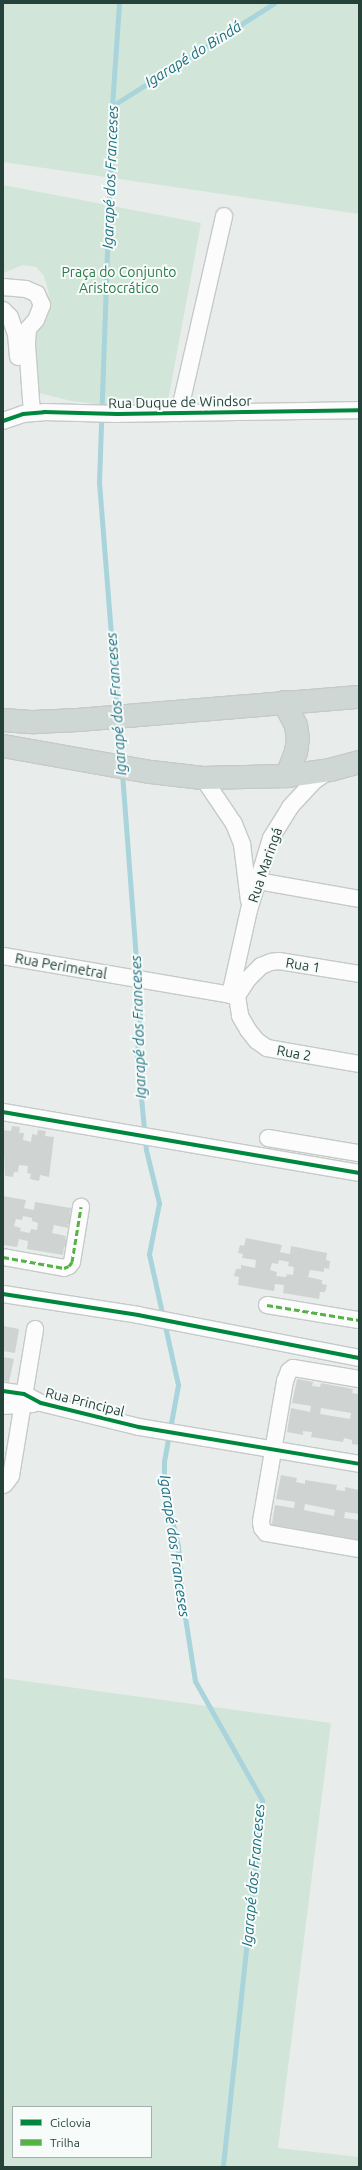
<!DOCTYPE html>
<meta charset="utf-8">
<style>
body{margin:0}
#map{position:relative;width:362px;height:2170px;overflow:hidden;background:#e8edeb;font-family:Ubuntu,sans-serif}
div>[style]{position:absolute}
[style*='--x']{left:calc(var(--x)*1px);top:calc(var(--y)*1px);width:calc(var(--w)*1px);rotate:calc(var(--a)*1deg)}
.green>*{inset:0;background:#d1e6d8}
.stream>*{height:5px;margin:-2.5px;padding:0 2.5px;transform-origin:2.5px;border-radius:2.5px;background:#a9d4db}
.building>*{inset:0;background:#cfd4d2}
.roads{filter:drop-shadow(1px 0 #c5cac8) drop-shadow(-1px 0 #c5cac8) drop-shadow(0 1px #c5cac8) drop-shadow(0 -1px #c5cac8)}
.minor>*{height:16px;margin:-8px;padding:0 8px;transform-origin:8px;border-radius:8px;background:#fcfcfc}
.primary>*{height:22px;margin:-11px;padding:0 11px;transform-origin:11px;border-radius:11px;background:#cfd7d5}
.quiet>*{height:3px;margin-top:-1.5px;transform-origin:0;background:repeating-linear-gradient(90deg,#55b346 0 6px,transparent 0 9px)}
.cycleway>*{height:4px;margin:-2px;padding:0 2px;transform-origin:2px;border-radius:2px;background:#00873e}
span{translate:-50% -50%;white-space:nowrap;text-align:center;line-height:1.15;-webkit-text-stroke:4px #f7fbf9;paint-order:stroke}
.park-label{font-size:14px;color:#2d7a4b}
.street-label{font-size:14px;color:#24423a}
.water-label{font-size:15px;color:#1c6f80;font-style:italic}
.frame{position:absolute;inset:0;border:4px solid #24423a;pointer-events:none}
.legend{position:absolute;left:12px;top:2106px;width:140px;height:52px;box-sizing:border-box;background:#f7fbf9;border:1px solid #a3b1ad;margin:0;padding:5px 7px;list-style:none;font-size:12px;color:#24423a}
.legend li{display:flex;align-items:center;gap:8px;height:20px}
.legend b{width:20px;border:1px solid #a3b1ad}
</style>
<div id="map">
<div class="green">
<i style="clip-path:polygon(3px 3px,359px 3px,359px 214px,3px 162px)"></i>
<i style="clip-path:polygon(3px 185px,201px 223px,166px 412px,71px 401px,39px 393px,30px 385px,23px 330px,45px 306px,49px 294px,44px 276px,36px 267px,23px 265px,3px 273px)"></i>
<i style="clip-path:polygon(evenodd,3px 1678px,331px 1723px,278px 2148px,359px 2157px,359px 2167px,3px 2167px,3px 1678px,13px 2107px,151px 2107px,151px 2157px,13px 2157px,13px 2107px)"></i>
</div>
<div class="stream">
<i style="--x:112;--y:106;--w:192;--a:-32.4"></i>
<i style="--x:117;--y:711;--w:230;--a:-94.5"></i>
<i style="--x:99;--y:482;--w:376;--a:-88"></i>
<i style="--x:112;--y:106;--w:103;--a:-86.1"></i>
<i style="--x:118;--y:721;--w:40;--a:85.7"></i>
<i style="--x:122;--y:773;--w:240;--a:85.7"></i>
<i style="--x:140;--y:1012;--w:43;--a:94"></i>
<i style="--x:137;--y:1055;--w:95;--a:84.6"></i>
<i style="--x:146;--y:1150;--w:55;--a:76.2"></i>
<i style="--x:159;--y:1203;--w:52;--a:101.1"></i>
<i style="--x:149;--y:1254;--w:134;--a:77.5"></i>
<i style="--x:178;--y:1385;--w:77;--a:100.4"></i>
<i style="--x:164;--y:1461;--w:24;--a:90"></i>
<i style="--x:164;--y:1485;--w:63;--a:77.1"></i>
<i style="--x:178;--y:1546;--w:52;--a:85.6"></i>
<i style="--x:182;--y:1598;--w:84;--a:81.1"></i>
<i style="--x:195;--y:1681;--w:137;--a:60.6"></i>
<i style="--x:262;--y:1800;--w:369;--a:96.1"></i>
</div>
<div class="building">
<i style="clip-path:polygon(12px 1126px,20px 1127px,19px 1133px,24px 1133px,23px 1140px,31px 1142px,32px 1134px,37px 1135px,38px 1130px,46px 1131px,45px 1136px,54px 1137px,49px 1177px,40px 1175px,39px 1181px,30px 1179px,31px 1174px,27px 1173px,28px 1166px,19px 1165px,18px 1172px,14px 1172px,13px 1177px,5px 1176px,3px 1130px,11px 1131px)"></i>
<i style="clip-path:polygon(evenodd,3px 1196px,26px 1200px,24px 1208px,34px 1210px,35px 1202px,71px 1208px,70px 1216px,75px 1217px,73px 1225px,68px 1224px,68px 1228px,54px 1225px,52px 1233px,66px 1236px,65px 1239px,70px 1240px,69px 1248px,64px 1247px,63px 1255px,27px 1249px,28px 1241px,19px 1239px,17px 1247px,3px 1245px,3px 1196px,23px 1216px,32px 1218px,32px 1221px,38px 1223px,37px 1230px,31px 1229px,30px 1233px,20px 1231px,21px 1228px,14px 1226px,16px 1219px,22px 1220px,23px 1216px)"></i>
<i style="clip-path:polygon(evenodd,246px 1238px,282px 1245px,280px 1252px,290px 1254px,291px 1246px,327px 1253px,326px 1260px,330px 1261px,329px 1269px,324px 1268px,324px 1272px,310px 1270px,308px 1277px,322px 1280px,322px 1284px,327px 1285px,325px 1292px,320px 1292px,319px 1299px,283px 1293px,284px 1285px,275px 1284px,274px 1291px,238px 1285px,239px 1277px,234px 1276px,236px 1269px,241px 1269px,241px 1265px,255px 1268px,256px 1260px,242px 1258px,243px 1254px,238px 1253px,240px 1245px,244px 1246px,246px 1238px,279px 1260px,289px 1262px,288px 1266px,294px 1267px,293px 1275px,287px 1274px,286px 1277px,276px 1276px,277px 1272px,270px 1270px,272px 1263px,278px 1264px,279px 1260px)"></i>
<i style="clip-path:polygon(3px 1326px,19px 1329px,15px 1353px,3px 1351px)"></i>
<i style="clip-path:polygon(3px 1357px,14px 1359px,9px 1382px,3px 1381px)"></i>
<i style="clip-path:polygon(evenodd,297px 1379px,313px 1382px,312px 1386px,320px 1387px,321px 1383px,353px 1389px,352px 1393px,359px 1394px,359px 1445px,352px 1444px,352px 1440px,344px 1438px,343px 1442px,311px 1437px,312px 1432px,303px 1431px,303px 1435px,287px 1432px,291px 1408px,310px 1412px,311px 1406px,292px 1403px,297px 1379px,321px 1408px,351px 1413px,350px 1419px,320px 1414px,321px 1408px)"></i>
<i style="clip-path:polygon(evenodd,281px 1475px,297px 1478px,296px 1482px,305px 1484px,305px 1480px,337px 1485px,336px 1490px,345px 1491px,345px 1487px,359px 1490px,359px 1514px,345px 1512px,344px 1518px,359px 1520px,359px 1545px,335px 1541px,336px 1536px,327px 1535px,327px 1539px,295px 1533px,296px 1529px,287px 1528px,287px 1532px,271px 1529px,275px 1505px,294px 1508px,295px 1502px,276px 1499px,281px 1475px,305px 1504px,335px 1510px,334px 1516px,304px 1510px,305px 1504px)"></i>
</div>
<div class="roads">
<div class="minor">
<i style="--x:3;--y:287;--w:23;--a:5"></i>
<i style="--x:26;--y:289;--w:12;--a:24"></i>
<i style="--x:37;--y:294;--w:12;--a:66"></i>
<i style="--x:42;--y:305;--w:16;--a:112"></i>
<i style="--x:36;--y:320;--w:12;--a:132"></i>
<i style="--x:28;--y:329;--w:16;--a:94"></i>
<i style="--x:27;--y:345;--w:68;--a:85.8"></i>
<i style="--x:3;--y:310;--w:10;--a:45"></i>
<i style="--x:10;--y:317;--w:18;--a:71"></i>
<i style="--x:16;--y:334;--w:23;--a:85"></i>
<i style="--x:179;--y:413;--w:202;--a:-77.1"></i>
<i style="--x:3;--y:421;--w:21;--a:-19"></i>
<i style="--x:23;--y:414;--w:21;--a:-5"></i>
<i style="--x:44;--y:412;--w:73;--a:1.6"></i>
<i style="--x:117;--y:414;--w:242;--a:-0.9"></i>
<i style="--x:203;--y:778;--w:55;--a:56"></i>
<i style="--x:234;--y:824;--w:22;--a:68"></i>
<i style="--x:242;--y:844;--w:57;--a:83"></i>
<i style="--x:258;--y:881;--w:103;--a:10.1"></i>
<i style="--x:3;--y:956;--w:237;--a:9.7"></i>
<i style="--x:230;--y:995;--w:87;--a:-77.4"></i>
<i style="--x:249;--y:910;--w:75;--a:-73"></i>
<i style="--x:271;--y:838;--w:36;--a:-58"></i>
<i style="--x:290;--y:807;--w:35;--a:-47"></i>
<i style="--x:314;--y:781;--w:18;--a:-34"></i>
<i style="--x:237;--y:996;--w:20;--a:81"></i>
<i style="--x:240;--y:1016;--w:16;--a:60"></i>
<i style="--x:248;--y:1030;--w:14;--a:51"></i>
<i style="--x:257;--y:1041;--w:12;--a:35"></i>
<i style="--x:267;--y:1048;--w:93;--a:9.9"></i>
<i style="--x:237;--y:996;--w:20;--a:-57"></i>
<i style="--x:248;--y:979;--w:18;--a:-45"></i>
<i style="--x:261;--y:966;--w:11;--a:-22"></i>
<i style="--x:271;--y:962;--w:8;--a:-7"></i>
<i style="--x:279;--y:961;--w:81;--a:9.2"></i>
<i style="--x:3;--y:1112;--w:361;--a:9.7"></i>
<i style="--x:268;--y:1138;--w:92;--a:9.4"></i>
<i style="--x:3;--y:1257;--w:62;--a:10.2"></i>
<i style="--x:64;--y:1268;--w:5;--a:-22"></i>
<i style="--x:69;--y:1266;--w:5;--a:-53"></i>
<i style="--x:72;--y:1262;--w:56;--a:-80.7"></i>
<i style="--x:3;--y:1294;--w:137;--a:8.8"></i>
<i style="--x:138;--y:1315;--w:225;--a:11"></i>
<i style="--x:267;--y:1305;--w:93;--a:9.3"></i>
<i style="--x:359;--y:1379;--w:67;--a:-170.5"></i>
<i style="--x:293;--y:1368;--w:5;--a:143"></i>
<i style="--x:289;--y:1371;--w:11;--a:112"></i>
<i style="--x:285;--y:1381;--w:143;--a:99.7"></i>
<i style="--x:261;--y:1522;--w:6;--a:81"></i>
<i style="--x:262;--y:1528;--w:6;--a:51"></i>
<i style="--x:266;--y:1533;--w:94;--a:9.8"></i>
<i style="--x:3;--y:1391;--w:21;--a:8"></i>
<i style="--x:24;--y:1394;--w:19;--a:28"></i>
<i style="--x:41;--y:1403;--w:101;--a:13.8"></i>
<i style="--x:139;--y:1427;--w:223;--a:9.5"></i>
<i style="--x:3;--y:1406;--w:30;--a:-4"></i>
<i style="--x:3;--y:1485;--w:2;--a:-27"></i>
<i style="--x:5;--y:1484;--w:10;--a:-53"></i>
<i style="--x:11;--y:1476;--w:149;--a:-80.7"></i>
</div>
<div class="primary">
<i style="--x:284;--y:702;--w:27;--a:63"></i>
<i style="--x:296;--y:726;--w:12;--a:81"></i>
<i style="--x:298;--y:738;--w:14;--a:98"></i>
<i style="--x:296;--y:752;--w:26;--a:111"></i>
<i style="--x:3;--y:720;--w:31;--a:4"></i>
<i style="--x:34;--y:722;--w:44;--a:-2.6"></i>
<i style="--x:78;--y:720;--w:282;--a:-4.7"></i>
<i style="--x:3;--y:746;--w:150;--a:10"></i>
<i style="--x:151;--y:772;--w:52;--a:6.6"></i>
<i style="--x:203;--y:778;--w:84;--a:-1.4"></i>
<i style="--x:287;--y:776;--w:43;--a:-7.9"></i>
<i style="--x:330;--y:770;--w:30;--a:-15"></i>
</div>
</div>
<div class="quiet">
<i style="--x:3;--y:1257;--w:62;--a:10.2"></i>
<i style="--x:64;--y:1268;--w:5;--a:-22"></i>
<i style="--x:69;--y:1266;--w:5;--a:-53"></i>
<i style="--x:72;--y:1262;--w:56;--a:-80.7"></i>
<i style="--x:267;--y:1305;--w:93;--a:9.3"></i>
</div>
<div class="cycleway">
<i style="--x:3;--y:421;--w:21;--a:-19"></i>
<i style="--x:23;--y:414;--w:21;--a:-5"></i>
<i style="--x:44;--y:412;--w:73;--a:1.6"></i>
<i style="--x:117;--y:414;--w:242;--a:-0.9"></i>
<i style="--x:3;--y:1112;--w:361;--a:9.7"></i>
<i style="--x:3;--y:1294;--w:137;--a:8.8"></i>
<i style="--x:138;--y:1315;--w:225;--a:11"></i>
<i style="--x:3;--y:1391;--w:21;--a:8"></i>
<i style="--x:24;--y:1394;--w:19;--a:28"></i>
<i style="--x:41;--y:1403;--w:101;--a:13.8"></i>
<i style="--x:139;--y:1427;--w:223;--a:9.5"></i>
</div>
<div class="park-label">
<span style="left:119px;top:280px">Praça do Conjunto<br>Aristocrático</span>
</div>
<div class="street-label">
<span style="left:180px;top:402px;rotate:-1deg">Rua Duque de Windsor</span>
<span style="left:265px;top:865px;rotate:-71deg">Rua Maringá</span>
<span style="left:303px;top:965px;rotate:9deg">Rua 1</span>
<span style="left:61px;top:966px;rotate:10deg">Rua Perimetral</span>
<span style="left:294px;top:1053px;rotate:10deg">Rua 2</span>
<span style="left:85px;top:1402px;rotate:14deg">Rua Principal</span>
</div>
<div class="water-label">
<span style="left:193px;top:54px;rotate:-32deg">Igarapé do Bindá</span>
<span style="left:110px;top:177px;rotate:-88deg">Igarapé dos Franceses</span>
<span style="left:116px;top:704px;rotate:-94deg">Igarapé dos Franceses</span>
<span style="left:138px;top:1027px;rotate:-92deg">Igarapé dos Franceses</span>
<span style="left:175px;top:1546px;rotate:82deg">Igarapé dos Franceses</span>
<span style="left:253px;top:1875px;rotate:-85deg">Igarapé dos Franceses</span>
</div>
<div class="frame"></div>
<ul class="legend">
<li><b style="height:5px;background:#00873e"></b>Ciclovia</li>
<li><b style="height:5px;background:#55b346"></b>Trilha</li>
</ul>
</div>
